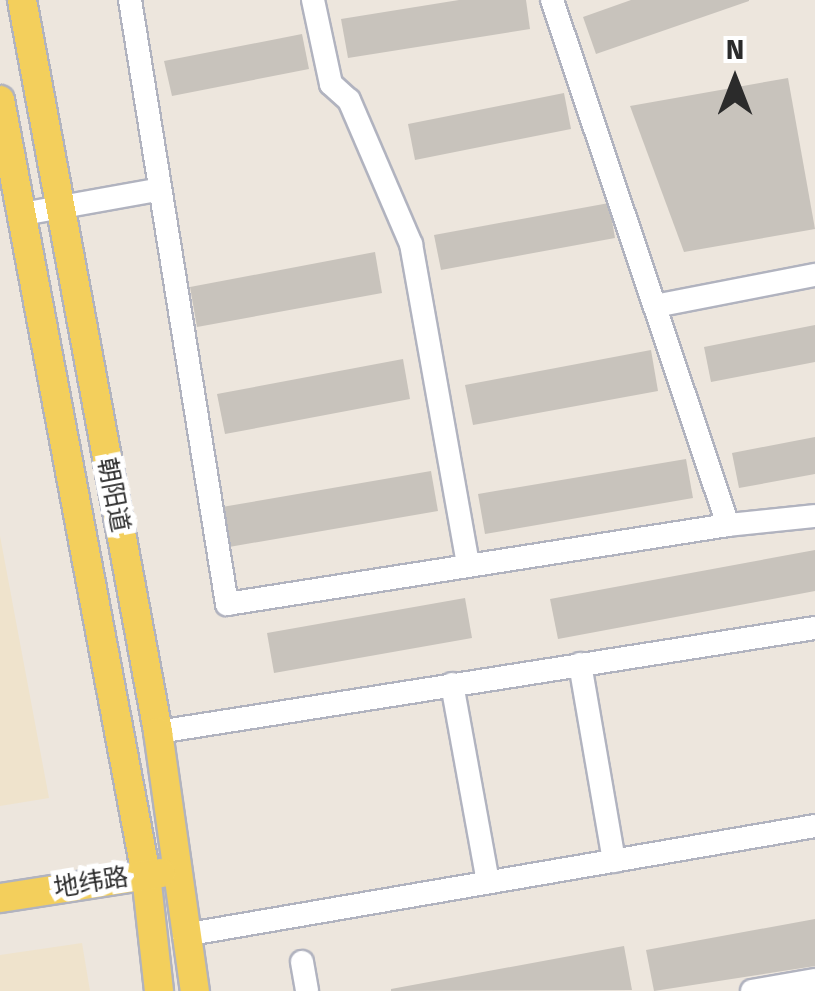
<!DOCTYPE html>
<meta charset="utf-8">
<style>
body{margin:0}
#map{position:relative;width:815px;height:991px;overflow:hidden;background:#ede6dd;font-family:"Fira Sans","Noto Sans SC",sans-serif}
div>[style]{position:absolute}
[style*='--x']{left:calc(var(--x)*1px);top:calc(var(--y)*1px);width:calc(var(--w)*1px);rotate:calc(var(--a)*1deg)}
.education>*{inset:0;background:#efe3cc}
.building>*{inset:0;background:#c8c3bc}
.roads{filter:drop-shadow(2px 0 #b1b3bf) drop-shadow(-2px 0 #b1b3bf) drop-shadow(0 2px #b1b3bf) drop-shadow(0 -2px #b1b3bf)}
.minor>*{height:22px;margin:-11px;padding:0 11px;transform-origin:11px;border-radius:11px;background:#fff}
.major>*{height:28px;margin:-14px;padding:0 14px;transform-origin:14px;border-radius:14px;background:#f3cf5c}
span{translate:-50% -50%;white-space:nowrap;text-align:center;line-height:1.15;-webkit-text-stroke:10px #fff;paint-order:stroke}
.street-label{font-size:25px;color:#2b2b2b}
.north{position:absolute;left:685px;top:30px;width:100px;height:100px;-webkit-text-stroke:8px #fff;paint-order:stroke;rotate:0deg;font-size:28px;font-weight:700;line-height:40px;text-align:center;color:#2b2b2b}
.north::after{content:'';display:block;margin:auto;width:35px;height:45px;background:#2b2b2b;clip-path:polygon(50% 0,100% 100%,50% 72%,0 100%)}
</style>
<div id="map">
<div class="education">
<i style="clip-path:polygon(0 536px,49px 798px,0 806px)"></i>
<i style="clip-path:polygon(82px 943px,90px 991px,0 991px,0 955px)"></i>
</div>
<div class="building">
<i style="clip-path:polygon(459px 0,526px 0,530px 29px,348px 58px,341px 19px)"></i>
<i style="clip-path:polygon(631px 0,749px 0,749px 1px,596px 54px,583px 17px)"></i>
<i style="clip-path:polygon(302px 34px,309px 69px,172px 96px,164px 61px)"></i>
<i style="clip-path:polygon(788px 78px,815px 229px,684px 252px,630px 106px)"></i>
<i style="clip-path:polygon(564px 93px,571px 129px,415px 160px,408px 124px)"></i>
<i style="clip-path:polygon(609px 203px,615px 238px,441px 270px,434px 235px)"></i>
<i style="clip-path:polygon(375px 252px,382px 293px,197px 327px,190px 287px)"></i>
<i style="clip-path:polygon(815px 325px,815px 362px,711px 382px,704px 347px)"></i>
<i style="clip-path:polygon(651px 350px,658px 391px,473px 425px,465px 385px)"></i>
<i style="clip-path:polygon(403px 359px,410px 399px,225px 434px,217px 394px)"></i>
<i style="clip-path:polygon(815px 437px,815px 474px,739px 488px,732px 453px)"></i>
<i style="clip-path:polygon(686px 459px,693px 498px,485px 534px,478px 494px)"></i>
<i style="clip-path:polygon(431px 471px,438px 511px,229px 547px,222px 507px)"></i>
<i style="clip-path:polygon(815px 550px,815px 591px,558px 639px,550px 599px)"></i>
<i style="clip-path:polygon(465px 598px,472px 638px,274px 673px,267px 633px)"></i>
<i style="clip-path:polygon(815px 919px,815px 966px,654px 991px,646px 950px)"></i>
<i style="clip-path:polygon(624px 946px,632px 990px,391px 991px,391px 989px)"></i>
</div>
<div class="roads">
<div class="minor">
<i style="--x:130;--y:0;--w:612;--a:80.88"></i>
<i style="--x:227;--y:604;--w:507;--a:-8.96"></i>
<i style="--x:728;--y:525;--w:554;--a:-108.53"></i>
<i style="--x:313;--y:0;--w:86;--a:77.9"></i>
<i style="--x:331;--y:84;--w:24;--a:42"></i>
<i style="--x:349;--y:100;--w:157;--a:66.7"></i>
<i style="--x:411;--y:244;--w:324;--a:79.9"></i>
<i style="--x:23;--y:214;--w:135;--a:-10.2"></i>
<i style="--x:655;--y:306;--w:163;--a:-11"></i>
<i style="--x:728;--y:525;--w:87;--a:-5.9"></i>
<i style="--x:580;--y:664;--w:200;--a:80.2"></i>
<i style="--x:452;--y:684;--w:201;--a:79.7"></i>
<i style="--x:158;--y:732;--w:665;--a:-9"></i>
<i style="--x:184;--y:935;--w:640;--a:-9.8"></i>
<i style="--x:302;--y:962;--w:29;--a:80"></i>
<i style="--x:752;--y:991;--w:64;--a:-9.9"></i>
</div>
<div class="major">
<i style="--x:22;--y:0;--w:745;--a:79.47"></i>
<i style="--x:158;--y:732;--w:262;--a:81.9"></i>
<i style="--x:0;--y:100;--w:789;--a:79.33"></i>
<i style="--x:146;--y:875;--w:117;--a:83.6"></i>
<i style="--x:0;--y:898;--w:163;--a:-8.8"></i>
</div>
</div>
<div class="street-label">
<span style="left:113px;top:495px;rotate:79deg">朝阳道</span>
<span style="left:91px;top:883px;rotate:-9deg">地纬路</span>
</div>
<div class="north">N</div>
</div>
